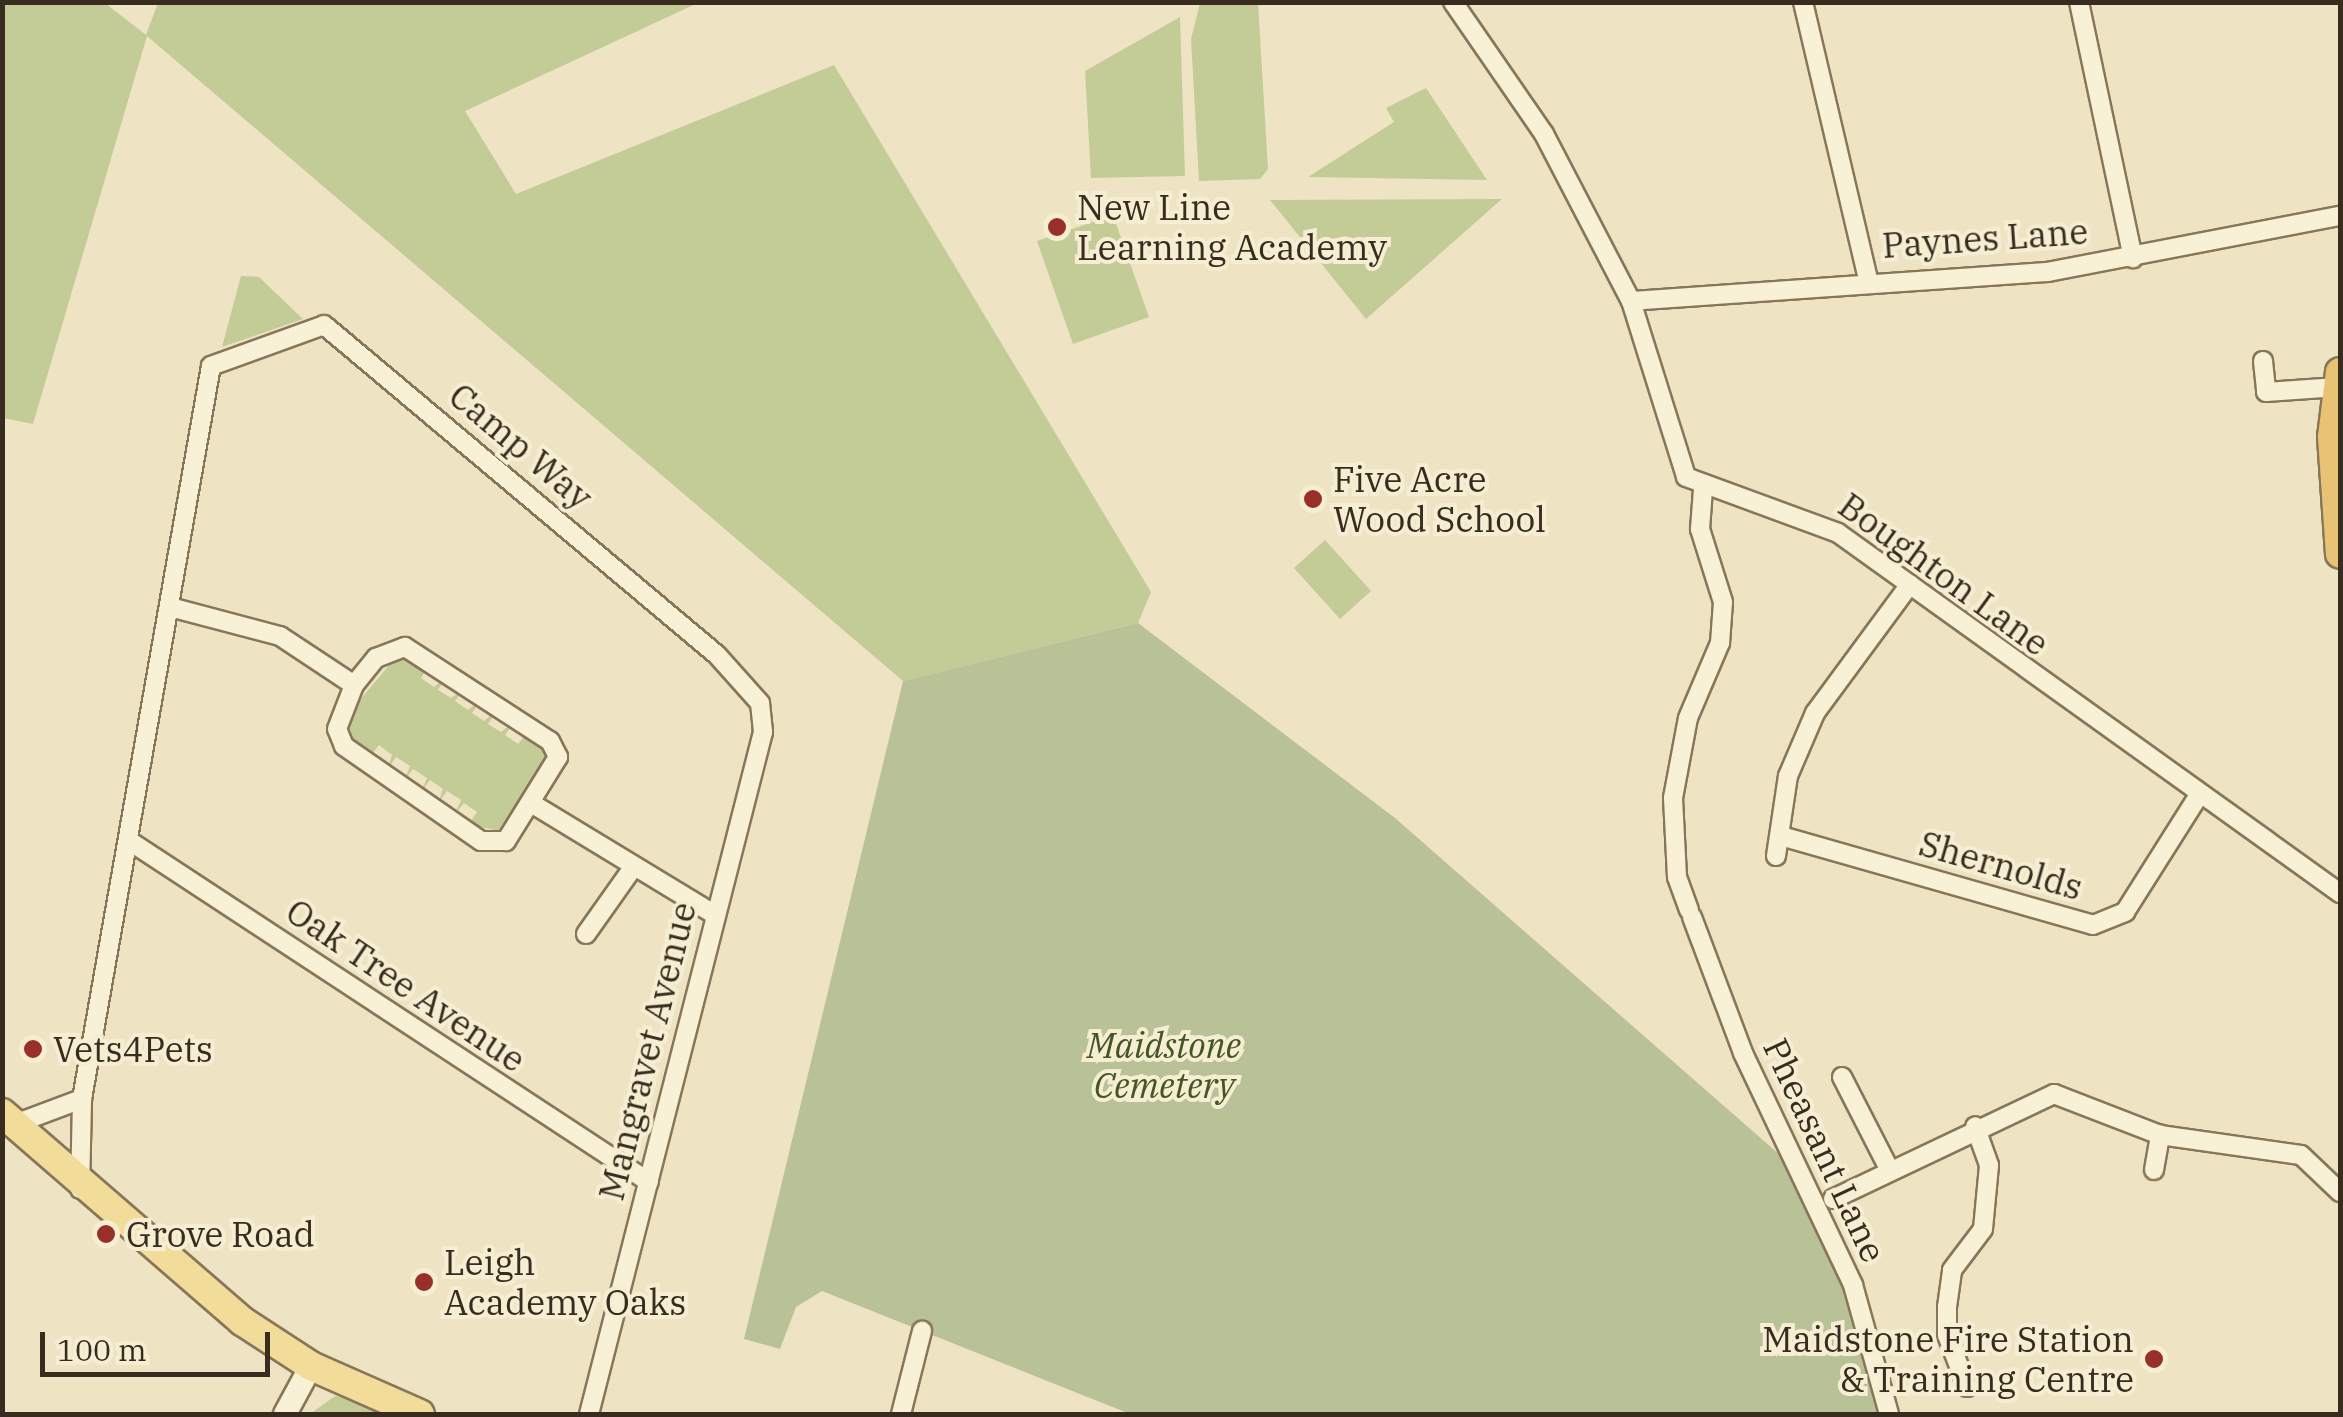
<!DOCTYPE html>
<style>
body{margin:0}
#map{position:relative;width:2343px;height:1417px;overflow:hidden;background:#eee4c3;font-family:"IBM Plex Serif",serif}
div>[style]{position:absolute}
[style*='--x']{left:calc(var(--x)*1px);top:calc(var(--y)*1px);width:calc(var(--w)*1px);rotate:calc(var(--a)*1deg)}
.green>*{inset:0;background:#c3cc96}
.cemetery>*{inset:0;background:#b9c196}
.roads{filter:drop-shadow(2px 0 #887659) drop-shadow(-2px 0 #887659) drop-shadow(0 2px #887659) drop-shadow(0 -2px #887659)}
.minor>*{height:18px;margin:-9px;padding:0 9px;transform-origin:9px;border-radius:9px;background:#f9f1d6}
.tertiary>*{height:22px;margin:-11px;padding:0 11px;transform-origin:11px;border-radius:11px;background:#f9f1d6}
.primary>*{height:28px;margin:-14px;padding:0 14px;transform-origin:14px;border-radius:14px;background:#f2dc9a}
.trunk>*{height:28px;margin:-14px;padding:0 14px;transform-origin:14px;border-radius:14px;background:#e8c376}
.dots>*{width:28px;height:28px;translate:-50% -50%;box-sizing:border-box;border:5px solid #f6eed2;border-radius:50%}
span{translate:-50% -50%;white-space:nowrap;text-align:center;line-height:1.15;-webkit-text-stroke:8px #f6eed2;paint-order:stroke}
.poi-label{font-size:35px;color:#382c1e}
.left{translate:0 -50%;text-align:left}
.right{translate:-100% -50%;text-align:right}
.street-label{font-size:35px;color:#382c1e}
.park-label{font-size:35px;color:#455524;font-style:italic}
.frame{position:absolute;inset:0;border:5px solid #382c1e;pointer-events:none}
.scale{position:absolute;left:40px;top:1332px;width:230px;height:45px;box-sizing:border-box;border:5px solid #382c1e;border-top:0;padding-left:12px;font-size:30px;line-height:35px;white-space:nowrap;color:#382c1e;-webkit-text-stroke:8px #f6eed2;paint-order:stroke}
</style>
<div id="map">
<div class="green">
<i style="clip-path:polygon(2px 3px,105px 3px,146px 35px,158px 3px,698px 3px,465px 111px,516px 194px,834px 65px,1151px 592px,1138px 623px,903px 681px,147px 36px,33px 424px,3px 418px)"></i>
<i style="clip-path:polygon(1200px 3px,1258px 3px,1268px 169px,1260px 179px,1199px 181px,1191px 39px)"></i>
<i style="clip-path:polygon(1180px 17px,1185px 176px,1091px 178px,1085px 71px)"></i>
<i style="clip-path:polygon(1426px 88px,1487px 180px,1308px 177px,1394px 122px,1386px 108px)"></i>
<i style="clip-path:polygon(1502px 199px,1366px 319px,1270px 200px)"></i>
<i style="clip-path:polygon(1113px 215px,1149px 317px,1073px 344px,1037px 241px)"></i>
<i style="clip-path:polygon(241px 276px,259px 277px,303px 319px,222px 347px)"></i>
<i style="clip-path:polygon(1325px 540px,1371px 591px,1340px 619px,1294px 568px)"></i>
<i style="clip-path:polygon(396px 657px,429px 666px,421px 678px,434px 687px,446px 677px,438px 690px,451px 698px,464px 689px,455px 701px,468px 710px,481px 700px,472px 713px,484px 721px,497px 710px,488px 724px,501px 732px,515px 721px,505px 735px,518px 744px,529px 731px,543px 741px,551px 756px,508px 833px,469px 824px,477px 812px,464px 803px,455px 814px,461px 800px,447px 791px,438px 803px,443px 789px,430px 780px,421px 792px,427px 778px,413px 769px,404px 781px,410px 766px,396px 757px,387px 770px,392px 755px,379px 745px,369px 758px,352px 743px,348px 714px)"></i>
<i style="clip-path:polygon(335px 1396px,345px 1398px,382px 1414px,310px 1414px)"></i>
</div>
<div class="cemetery">
<i style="clip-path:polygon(1138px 623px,1395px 818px,1781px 1156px,1847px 1287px,1882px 1414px,1130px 1414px,822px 1291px,796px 1307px,780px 1349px,744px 1339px,903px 681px)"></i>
</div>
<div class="roads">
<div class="minor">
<i style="--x:1453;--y:2;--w:160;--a:55.4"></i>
<i style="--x:1544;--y:134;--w:188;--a:62.5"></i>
<i style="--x:1631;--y:301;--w:184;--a:72.6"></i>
<i style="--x:1686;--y:477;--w:162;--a:20.2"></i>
<i style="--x:1838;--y:533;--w:618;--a:35.65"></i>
<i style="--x:1803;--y:2;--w:285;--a:76.8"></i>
<i style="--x:2079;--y:2;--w:262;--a:78.1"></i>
<i style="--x:1631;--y:301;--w:418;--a:-4"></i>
<i style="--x:2048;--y:272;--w:297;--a:-10.9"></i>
<i style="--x:2263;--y:361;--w:31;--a:84"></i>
<i style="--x:2266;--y:392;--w:72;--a:-4"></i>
<i style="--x:170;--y:607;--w:114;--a:14.8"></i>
<i style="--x:280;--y:636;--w:89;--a:33.5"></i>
<i style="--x:405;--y:647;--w:173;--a:33"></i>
<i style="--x:550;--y:741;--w:18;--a:63"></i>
<i style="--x:558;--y:757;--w:99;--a:121.8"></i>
<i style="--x:506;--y:841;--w:25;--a:180"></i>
<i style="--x:481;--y:841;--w:167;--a:-145.3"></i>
<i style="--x:344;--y:746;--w:18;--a:-112"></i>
<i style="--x:337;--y:729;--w:47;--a:-68.9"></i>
<i style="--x:354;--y:685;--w:35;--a:-51"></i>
<i style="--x:376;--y:658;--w:31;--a:-21"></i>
<i style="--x:536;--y:806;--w:210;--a:31.3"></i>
<i style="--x:1781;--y:836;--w:324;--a:15.9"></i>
<i style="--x:2093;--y:925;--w:35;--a:-22"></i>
<i style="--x:2125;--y:912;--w:138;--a:-57.7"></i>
<i style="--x:128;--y:840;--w:623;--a:33.28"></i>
<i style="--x:1776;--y:856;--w:81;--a:-81.5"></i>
<i style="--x:1788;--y:776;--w:69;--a:-66.8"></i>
<i style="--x:1815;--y:713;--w:160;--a:-53.6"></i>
<i style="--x:1689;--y:910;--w:35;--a:-110"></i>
<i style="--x:1677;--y:877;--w:79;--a:-92.9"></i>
<i style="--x:1673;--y:798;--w:81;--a:-79.4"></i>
<i style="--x:1688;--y:718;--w:82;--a:-66.9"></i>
<i style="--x:1720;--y:643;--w:41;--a:-85.8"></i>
<i style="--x:1723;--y:602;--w:77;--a:-107.5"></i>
<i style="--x:1700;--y:529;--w:40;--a:-85.7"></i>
<i style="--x:1692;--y:917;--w:145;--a:69.4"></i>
<i style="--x:1743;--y:1053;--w:257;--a:64.6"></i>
<i style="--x:1853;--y:1285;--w:134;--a:74.4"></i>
<i style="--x:586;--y:934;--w:80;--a:-54.7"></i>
<i style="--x:1842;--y:1077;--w:103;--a:62.9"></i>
<i style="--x:15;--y:1124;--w:72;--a:-20.5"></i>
<i style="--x:2154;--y:1170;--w:36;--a:-80"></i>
<i style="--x:80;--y:1189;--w:90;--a:-88.7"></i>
<i style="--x:82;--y:1099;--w:744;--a:-80.02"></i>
<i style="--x:211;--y:366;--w:120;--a:-19.9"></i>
<i style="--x:324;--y:325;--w:513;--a:40.02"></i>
<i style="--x:717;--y:655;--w:64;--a:48.1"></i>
<i style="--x:760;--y:703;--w:29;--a:84"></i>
<i style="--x:763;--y:732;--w:704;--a:104.31"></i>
<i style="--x:1833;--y:1199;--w:245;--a:-25.4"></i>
<i style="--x:2054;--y:1094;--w:114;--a:21.1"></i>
<i style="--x:2160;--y:1135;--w:142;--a:8.1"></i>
<i style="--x:2301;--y:1155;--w:54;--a:43.5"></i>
<i style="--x:1967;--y:1387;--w:56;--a:-111"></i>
<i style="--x:1947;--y:1335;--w:28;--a:-90"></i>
<i style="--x:1947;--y:1307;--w:37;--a:-82"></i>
<i style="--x:1952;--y:1270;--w:51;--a:-52.9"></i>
<i style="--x:1983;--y:1229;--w:64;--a:-84.6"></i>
<i style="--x:1989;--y:1165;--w:41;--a:-109.7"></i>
<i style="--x:901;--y:1414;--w:86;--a:-75.8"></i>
</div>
<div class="tertiary">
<i style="--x:285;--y:1414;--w:55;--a:-61.6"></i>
</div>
<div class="primary">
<i style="--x:2;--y:1113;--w:318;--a:40.9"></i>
<i style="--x:242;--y:1321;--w:82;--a:33.1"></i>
<i style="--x:311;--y:1366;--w:119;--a:23.8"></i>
</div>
<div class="trunk">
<i style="--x:2340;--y:372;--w:65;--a:97"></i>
<i style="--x:2332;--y:437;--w:117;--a:86.1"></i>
</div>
</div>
<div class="dots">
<i style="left:1057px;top:227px;background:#982f29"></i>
<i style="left:1313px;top:499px;background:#982f29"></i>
<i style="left:33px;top:1049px;background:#982f29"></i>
<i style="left:106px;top:1234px;background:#982f29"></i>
<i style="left:424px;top:1282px;background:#982f29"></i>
<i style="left:2154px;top:1359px;background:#982f29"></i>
</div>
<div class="poi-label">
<span class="left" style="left:1077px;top:227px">New Line<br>Learning Academy</span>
<span class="left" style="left:1333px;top:499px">Five Acre<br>Wood School</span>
<span class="left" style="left:53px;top:1049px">Vets4Pets</span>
<span class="left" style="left:126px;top:1234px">Grove Road</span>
<span class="left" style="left:444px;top:1282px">Leigh<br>Academy Oaks</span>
<span class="right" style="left:2134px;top:1359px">Maidstone Fire Station<br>&amp; Training Centre</span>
</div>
<div class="street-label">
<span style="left:1985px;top:238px;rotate:-4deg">Paynes Lane</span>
<span style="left:521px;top:446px;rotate:40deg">Camp Way</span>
<span style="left:1944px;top:574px;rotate:36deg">Boughton Lane</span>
<span style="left:2001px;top:865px;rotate:16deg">Shernolds</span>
<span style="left:406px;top:985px;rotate:34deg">Oak Tree Avenue</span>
<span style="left:647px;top:1051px;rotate:-76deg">Mangravet Avenue</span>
<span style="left:1825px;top:1150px;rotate:65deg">Pheasant Lane</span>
</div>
<div class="park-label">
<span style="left:1164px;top:1065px">Maidstone<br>Cemetery</span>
</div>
<div class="frame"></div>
<div class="scale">100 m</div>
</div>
